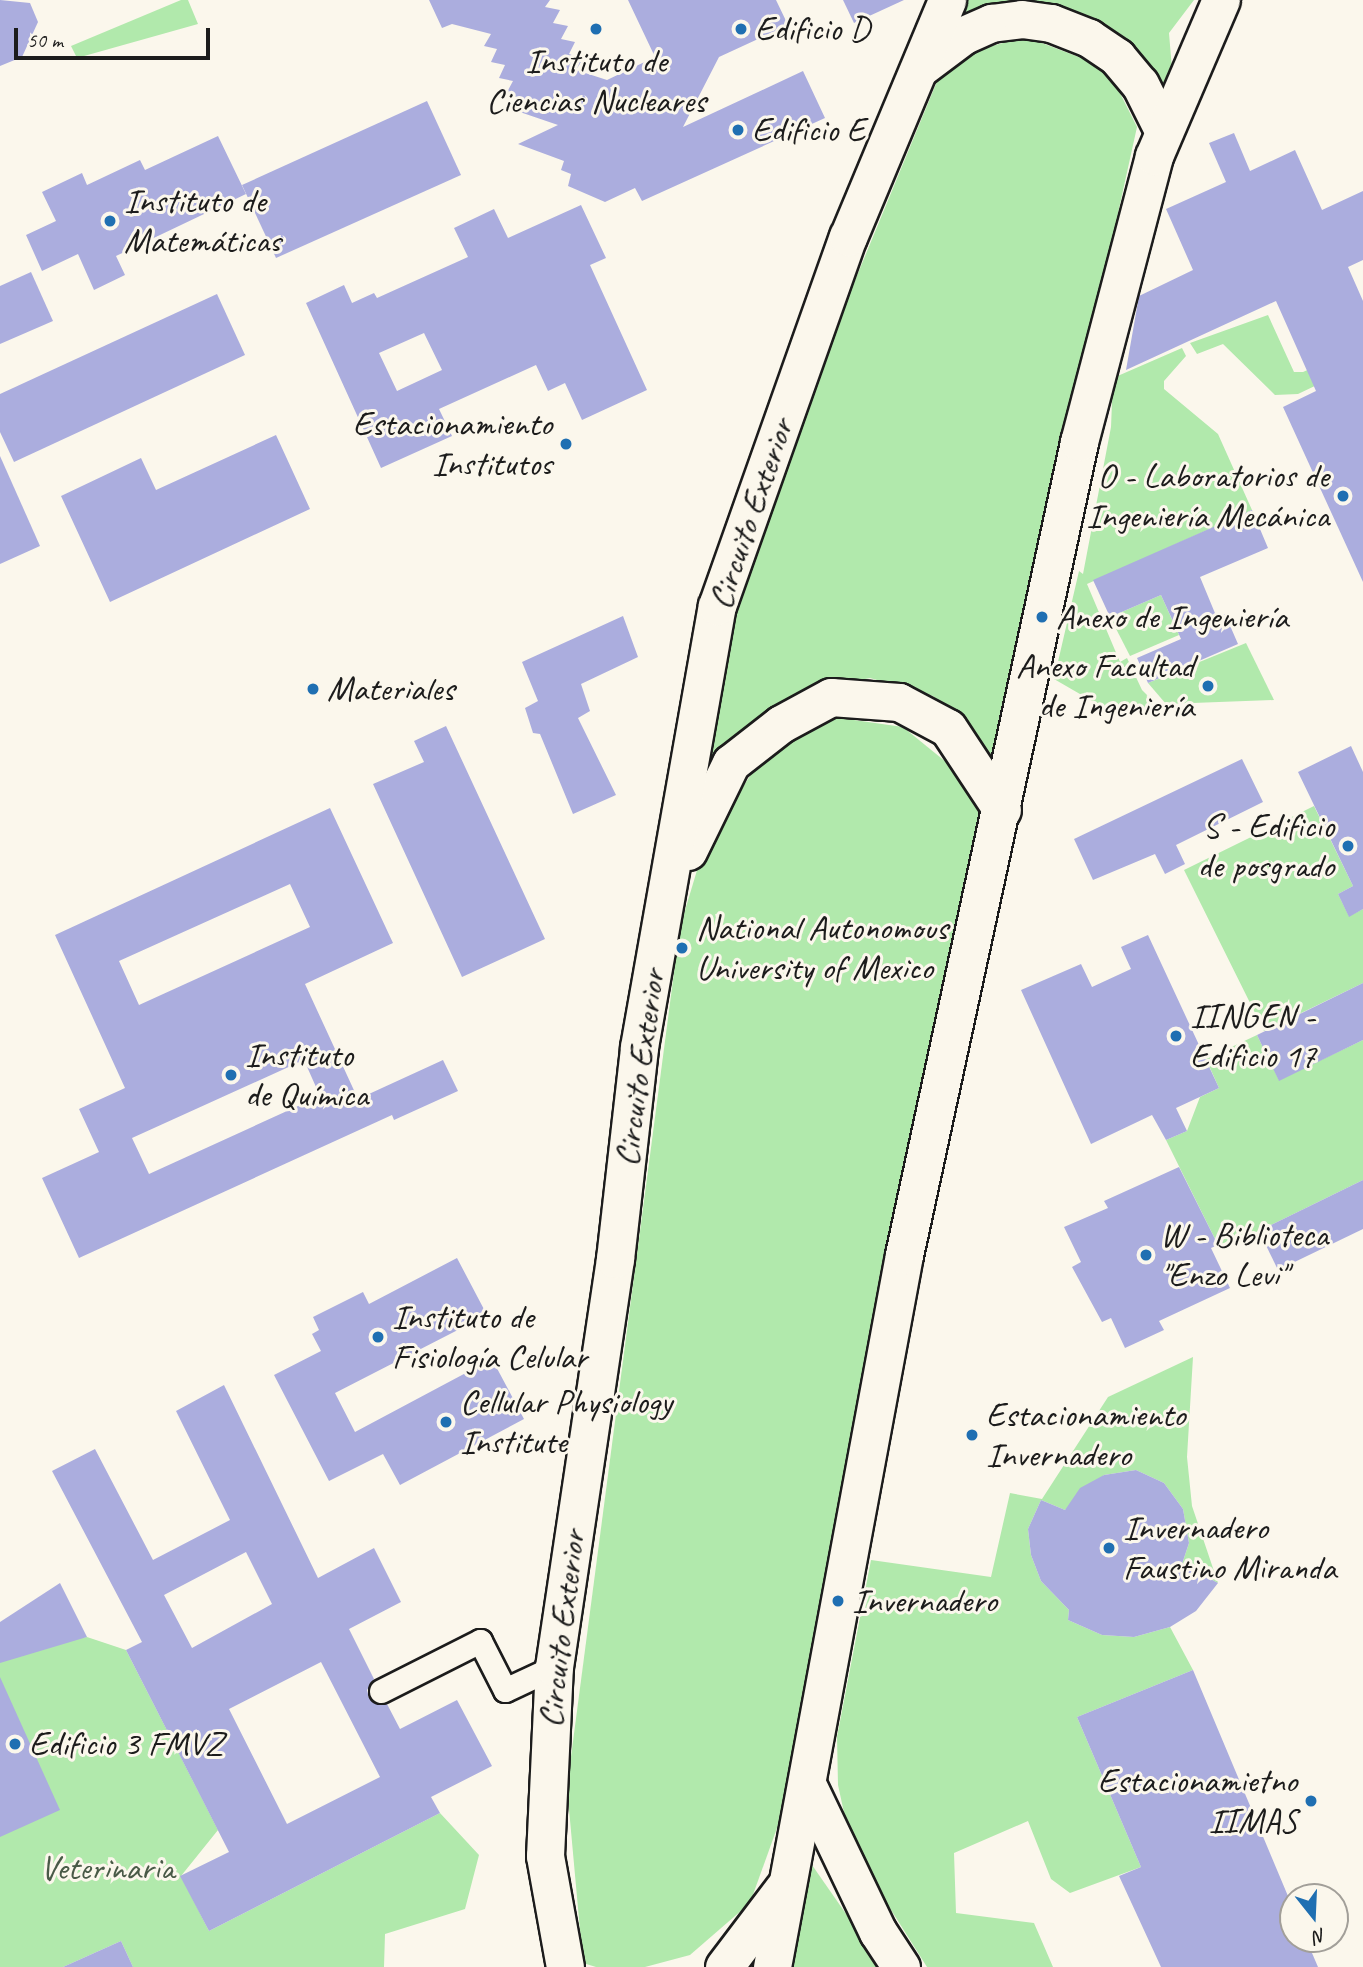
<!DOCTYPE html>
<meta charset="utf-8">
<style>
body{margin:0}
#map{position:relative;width:1363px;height:1967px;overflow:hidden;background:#fbf7ec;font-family:Caveat,sans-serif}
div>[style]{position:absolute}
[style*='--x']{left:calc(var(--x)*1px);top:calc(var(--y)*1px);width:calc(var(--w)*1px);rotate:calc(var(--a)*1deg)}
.green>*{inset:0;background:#b1e9ac}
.building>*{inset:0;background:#abadde}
.roads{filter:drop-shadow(2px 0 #1c1c1c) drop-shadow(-2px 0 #1c1c1c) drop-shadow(0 2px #1c1c1c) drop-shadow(0 -2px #1c1c1c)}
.pedestrian>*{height:23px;margin:-11.5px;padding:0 11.5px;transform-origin:11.5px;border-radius:11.5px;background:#fbf7ec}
.tertiary>*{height:37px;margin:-18.5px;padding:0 18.5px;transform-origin:18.5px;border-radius:18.5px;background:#fbf7ec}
.dots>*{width:19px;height:19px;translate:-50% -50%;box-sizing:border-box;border:4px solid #fbf7ec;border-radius:50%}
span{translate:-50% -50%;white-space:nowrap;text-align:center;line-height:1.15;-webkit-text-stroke:6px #fbf7ec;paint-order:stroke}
.poi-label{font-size:35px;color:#1c1c1c}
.left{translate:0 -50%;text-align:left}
.right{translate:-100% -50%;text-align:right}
.street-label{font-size:35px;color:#1c1c1c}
.park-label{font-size:35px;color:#495a47}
.north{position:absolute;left:1279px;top:1883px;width:70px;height:70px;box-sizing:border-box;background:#fbf7ec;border:2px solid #a29f99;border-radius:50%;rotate:162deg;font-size:19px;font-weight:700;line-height:28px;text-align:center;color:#1c1c1c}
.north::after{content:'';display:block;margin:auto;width:24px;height:32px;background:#1f6fb2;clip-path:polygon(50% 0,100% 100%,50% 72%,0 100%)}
.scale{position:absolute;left:14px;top:28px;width:196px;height:32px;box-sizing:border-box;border:4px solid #1c1c1c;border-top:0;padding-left:9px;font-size:21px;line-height:24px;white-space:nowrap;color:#1c1c1c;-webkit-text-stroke:5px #fbf7ec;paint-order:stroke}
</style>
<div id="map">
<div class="green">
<i style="clip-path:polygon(181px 0,188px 0,198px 24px,77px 58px,71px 46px)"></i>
<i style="clip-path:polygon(968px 0,1194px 0,1169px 33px,1173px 81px,1165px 95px,1136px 49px,1110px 33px,960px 18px)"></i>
<i style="clip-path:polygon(1026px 37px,1100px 65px,1115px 83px,1137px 127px,997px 762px,965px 722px,933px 696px,870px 678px,803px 691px,706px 762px,741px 594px,781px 460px,938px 79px,969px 52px)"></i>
<i style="clip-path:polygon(1268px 315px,1294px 372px,1303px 372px,1363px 345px,1363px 363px,1298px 394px,1275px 395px,1223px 344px,1197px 354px,1190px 343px)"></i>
<i style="clip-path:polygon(1182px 348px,1186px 356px,1164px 381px,1164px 389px,1218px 434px,1252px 510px,1087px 584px,1120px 662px,1127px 658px,1142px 690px,1158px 706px,1111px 712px,1054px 679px,1079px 571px,1083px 574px,1111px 427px,1113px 378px)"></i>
<i style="clip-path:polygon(1161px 595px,1179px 635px,1130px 656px,1110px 617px)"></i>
<i style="clip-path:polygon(1246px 643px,1274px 700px,1166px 704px,1148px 683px)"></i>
<i style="clip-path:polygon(833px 717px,903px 727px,946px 762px,982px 816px,791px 1789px,750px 1903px,690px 1955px,645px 1967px,596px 1967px,583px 1963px,567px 1787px,680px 927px,704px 847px,763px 756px)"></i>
<i style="clip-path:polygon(1314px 806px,1353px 886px,1338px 894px,1349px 916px,1363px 909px,1363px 983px,1264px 1031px,1184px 870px)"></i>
<i style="clip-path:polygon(1257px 1035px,1279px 1080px,1363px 1040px,1363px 1180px,1259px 1231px,1218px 1245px,1166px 1140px,1187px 1131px,1200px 1097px,1219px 1088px,1206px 1059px)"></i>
<i style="clip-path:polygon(1193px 1357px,1187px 1457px,1192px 1506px,1218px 1583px,1182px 1564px,1189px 1543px,1183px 1509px,1164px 1483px,1136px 1470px,1104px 1475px,1065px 1510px,1041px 1500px,1028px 1529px,1031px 1555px,1041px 1581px,1069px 1610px,1068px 1620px,1102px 1635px,1134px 1637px,1170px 1627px,1193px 1670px,1077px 1717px,1141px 1867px,1070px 1893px,1051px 1879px,1028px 1821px,954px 1853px,956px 1913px,1034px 1923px,1053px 1967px,927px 1967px,864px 1867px,848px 1831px,838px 1785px,837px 1737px,871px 1560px,991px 1577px,1010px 1493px,1042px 1499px,1108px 1397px)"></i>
<i style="clip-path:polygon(87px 1637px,126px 1650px,218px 1830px,181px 1876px,209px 1931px,440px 1813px,479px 1855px,465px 1909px,385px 1934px,384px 1967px,133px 1967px,121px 1941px,63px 1967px,0 1967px,0 1648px)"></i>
<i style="clip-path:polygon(812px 1865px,883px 1967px,790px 1967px)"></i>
</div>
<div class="building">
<i style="clip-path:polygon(0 0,30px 3px,38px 22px,22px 57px,0 66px)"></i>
<i style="clip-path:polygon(429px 0,550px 0,545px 7px,560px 10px,553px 23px,568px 26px,561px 39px,575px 42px,569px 54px,583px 59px,576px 70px,607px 80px,655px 57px,628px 0,776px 0,788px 25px,719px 57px,683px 127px,803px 71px,825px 118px,642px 201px,635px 188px,605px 202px,568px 186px,571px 174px,561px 170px,564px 161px,518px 144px,558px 125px,514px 110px,519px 98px,506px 94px,513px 81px,499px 78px,505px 65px,491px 62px,497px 49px,484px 46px,491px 34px,452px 24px,442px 28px)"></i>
<i style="clip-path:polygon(843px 0,904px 0,854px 23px)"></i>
<i style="clip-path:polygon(427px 101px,461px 175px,276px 258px,242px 185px)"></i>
<i style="clip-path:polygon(1234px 133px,1250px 171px,1295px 150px,1322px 210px,1363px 191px,1363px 260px,1348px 267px,1363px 301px,1363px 582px,1283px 407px,1316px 391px,1276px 301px,1126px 370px,1139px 296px,1193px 270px,1166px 209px,1226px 182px,1209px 143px)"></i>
<i style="clip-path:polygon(218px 136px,246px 194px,116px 256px,125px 275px,94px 290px,78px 254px,42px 271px,26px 235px,56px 221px,42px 192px,82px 173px,87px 185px,140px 160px,145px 170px)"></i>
<i style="clip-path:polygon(evenodd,581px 205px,606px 258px,590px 265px,647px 390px,582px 420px,565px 383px,548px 391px,536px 365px,439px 409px,452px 436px,381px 468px,306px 303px,344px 285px,352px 303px,374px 293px,377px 298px,468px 257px,454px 228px,494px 209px,508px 238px,581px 205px,424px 333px,442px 370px,397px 391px,379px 353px,424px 333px)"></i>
<i style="clip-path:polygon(31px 272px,53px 321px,0 344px,0 286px)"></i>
<i style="clip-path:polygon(217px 294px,245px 355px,14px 462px,0 432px,0 394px)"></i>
<i style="clip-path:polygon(276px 435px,310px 509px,110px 602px,61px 496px,141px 458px,156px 490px)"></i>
<i style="clip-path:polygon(0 456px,40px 546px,0 564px)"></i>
<i style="clip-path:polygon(1252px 510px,1268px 548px,1200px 577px,1217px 618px,1225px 614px,1238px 644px,1148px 683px,1137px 658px,1181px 639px,1161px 595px,1110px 617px,1093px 580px)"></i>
<i style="clip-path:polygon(623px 616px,638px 657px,581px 684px,590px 711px,578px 718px,616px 795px,573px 814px,540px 734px,533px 733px,525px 708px,538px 701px,522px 662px)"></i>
<i style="clip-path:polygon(446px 726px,545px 939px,462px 977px,373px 784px,424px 762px,414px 741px)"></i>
<i style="clip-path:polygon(1351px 746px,1363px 772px,1363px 909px,1349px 917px,1338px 894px,1353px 886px,1298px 772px)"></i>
<i style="clip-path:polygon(1242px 759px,1263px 802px,1176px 845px,1185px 864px,1165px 874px,1155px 854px,1093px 880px,1074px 839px)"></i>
<i style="clip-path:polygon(evenodd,330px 808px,393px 943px,305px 984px,358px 1099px,443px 1060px,458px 1091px,394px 1120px,392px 1115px,79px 1258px,42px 1178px,99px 1152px,79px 1109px,125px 1088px,55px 935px,330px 808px,290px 884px,310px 927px,139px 1005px,119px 961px,290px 884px,330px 808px,304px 1060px,320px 1096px,149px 1174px,132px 1138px,304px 1060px)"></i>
<i style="clip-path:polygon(1148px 935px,1219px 1088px,1176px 1108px,1187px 1131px,1166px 1140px,1152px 1115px,1091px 1144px,1021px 990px,1081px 964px,1092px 987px,1131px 969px,1121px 947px)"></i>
<i style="clip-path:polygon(1363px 983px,1363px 1040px,1279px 1081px,1257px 1035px)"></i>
<i style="clip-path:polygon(1179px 1167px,1218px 1245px,1211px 1248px,1230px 1288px,1159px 1321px,1164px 1330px,1125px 1348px,1111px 1318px,1102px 1322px,1072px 1267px,1081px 1262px,1064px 1227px,1108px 1208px,1104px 1201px)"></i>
<i style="clip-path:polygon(1363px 1180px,1363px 1229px,1278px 1270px,1259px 1231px)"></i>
<i style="clip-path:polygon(457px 1258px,487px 1315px,335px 1393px,355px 1432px,492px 1359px,524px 1419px,400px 1485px,383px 1454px,329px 1481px,274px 1375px,321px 1351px,312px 1334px,319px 1330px,313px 1317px,363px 1292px,369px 1304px)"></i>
<i style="clip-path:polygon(evenodd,224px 1385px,318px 1578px,374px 1548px,401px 1602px,349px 1629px,374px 1679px,367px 1690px,369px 1698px,387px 1704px,400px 1729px,457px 1700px,492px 1766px,431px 1797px,440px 1813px,209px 1931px,180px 1876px,229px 1852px,126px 1650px,142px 1642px,52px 1471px,95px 1449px,153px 1560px,230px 1520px,176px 1411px,224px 1385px,246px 1552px,272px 1604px,192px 1648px,164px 1595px,246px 1552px,224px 1385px,321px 1662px,380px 1777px,287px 1824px,229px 1709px,321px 1662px)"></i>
<i style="clip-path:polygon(1136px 1470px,1164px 1483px,1183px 1509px,1189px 1543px,1182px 1564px,1218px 1583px,1196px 1611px,1170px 1627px,1134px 1637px,1102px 1635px,1068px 1620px,1069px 1610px,1041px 1581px,1031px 1555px,1028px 1529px,1041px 1500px,1065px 1510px,1080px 1488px,1104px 1475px)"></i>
<i style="clip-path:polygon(60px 1583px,87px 1637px,0 1663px,0 1622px)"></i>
<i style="clip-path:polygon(1193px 1670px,1293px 1908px,1293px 1939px,1306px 1939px,1318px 1967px,1161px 1967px,1119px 1876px,1141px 1867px,1077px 1717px)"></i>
<i style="clip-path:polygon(0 1677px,60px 1810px,0 1837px)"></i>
<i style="clip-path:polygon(121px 1941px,133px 1967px,63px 1967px)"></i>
</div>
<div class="roads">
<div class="pedestrian">
<i style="--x:381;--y:1691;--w:111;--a:-26.8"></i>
<i style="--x:480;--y:1641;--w:55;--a:63"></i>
<i style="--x:505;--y:1690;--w:54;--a:-25.1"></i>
</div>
<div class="tertiary">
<i style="--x:920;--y:68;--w:55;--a:-36.9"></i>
<i style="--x:964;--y:35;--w:30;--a:-24"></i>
<i style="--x:991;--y:23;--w:31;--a:-7"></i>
<i style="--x:1022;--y:19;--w:29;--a:8"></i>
<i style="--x:1051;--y:23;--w:41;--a:21.5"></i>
<i style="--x:1089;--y:38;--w:34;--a:34"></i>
<i style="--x:1117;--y:57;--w:35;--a:50"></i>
<i style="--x:1140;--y:84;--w:51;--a:63.4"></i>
<i style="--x:688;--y:851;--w:98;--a:-64"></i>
<i style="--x:731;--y:763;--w:63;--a:-38"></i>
<i style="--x:781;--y:724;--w:57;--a:-28.4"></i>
<i style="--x:831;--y:697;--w:68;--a:4.2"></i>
<i style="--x:899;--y:702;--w:55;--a:28"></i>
<i style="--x:948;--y:728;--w:98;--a:56.6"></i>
<i style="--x:807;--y:1784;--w:164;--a:64.4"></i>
<i style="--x:878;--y:1932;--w:42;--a:56.7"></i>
<i style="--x:565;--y:1967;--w:113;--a:-100.2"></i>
<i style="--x:545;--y:1856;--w:189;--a:-87.3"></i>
<i style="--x:554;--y:1667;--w:413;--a:-81.5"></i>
<i style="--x:615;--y:1259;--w:213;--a:-83.5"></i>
<i style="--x:639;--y:1047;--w:448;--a:-80"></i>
<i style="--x:717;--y:606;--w:392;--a:-70.5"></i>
<i style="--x:848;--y:237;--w:257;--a:-67.3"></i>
<i style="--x:724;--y:1967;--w:98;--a:-52.9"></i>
<i style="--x:772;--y:1967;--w:724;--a:-79.5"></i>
<i style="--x:904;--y:1255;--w:832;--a:-77.85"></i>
<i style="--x:1079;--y:442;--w:296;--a:-75.3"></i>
<i style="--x:1154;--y:156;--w:170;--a:-66.8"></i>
</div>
</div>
<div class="dots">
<i style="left:596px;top:29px;background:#1f6fb2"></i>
<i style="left:741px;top:29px;background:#1f6fb2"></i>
<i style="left:738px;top:130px;background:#1f6fb2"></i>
<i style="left:110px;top:221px;background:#1f6fb2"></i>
<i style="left:566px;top:444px;background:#1f6fb2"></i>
<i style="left:1343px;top:496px;background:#1f6fb2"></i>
<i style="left:1042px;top:617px;background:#1f6fb2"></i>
<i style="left:1208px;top:686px;background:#1f6fb2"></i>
<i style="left:313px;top:689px;background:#1f6fb2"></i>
<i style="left:1348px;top:846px;background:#1f6fb2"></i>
<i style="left:682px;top:948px;background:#1f6fb2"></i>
<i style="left:1176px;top:1036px;background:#1f6fb2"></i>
<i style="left:231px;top:1075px;background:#1f6fb2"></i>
<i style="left:1146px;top:1255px;background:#1f6fb2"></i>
<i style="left:378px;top:1337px;background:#1f6fb2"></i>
<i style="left:446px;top:1422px;background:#1f6fb2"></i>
<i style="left:972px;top:1435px;background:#1f6fb2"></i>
<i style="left:1109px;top:1548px;background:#1f6fb2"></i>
<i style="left:838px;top:1601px;background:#1f6fb2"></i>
<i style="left:15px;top:1744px;background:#1f6fb2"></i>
<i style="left:1311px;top:1801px;background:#1f6fb2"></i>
</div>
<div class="poi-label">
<span class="left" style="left:755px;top:29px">Edificio D</span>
<span style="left:596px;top:81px">Instituto de<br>Ciencias Nucleares</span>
<span class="left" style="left:752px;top:130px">Edificio E</span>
<span class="left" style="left:124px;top:221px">Instituto de<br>Matemáticas</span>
<span class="right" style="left:552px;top:444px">Estacionamiento<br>Institutos</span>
<span class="right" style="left:1329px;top:496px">O - Laboratorios de<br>Ingeniería Mecánica</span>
<span class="left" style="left:1056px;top:617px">Anexo de Ingeniería</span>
<span class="right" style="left:1194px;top:686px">Anexo Facultad<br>de Ingeniería</span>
<span class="left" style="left:327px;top:689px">Materiales</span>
<span class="right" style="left:1334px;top:846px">S - Edificio<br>de posgrado</span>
<span class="left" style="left:696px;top:948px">National Autonomous<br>University of Mexico</span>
<span class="left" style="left:1190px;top:1036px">IINGEN -<br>Edificio 17</span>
<span class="left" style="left:245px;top:1075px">Instituto<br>de Química</span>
<span class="left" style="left:1160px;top:1255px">W - Biblioteca<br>"Enzo Levi"</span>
<span class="left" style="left:392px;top:1337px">Instituto de<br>Fisiología Celular</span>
<span class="left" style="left:460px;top:1422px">Cellular Physiology<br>Institute</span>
<span class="left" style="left:986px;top:1435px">Estacionamiento<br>Invernadero</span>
<span class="left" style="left:1123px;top:1548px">Invernadero<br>Faustino Miranda</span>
<span class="left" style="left:852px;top:1601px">Invernadero</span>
<span class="left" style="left:29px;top:1744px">Edificio 3 FMVZ</span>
<span class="right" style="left:1297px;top:1801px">Estacionamietno<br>IIMAS</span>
</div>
<div class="street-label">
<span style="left:751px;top:514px;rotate:-71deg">Circuito Exterior</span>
<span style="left:640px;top:1068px;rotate:-82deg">Circuito Exterior</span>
<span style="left:562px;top:1629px;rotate:-83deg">Circuito Exterior</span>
</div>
<div class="park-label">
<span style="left:107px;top:1868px">Veterinaria</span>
</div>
<div class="north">N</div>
<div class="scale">50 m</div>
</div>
